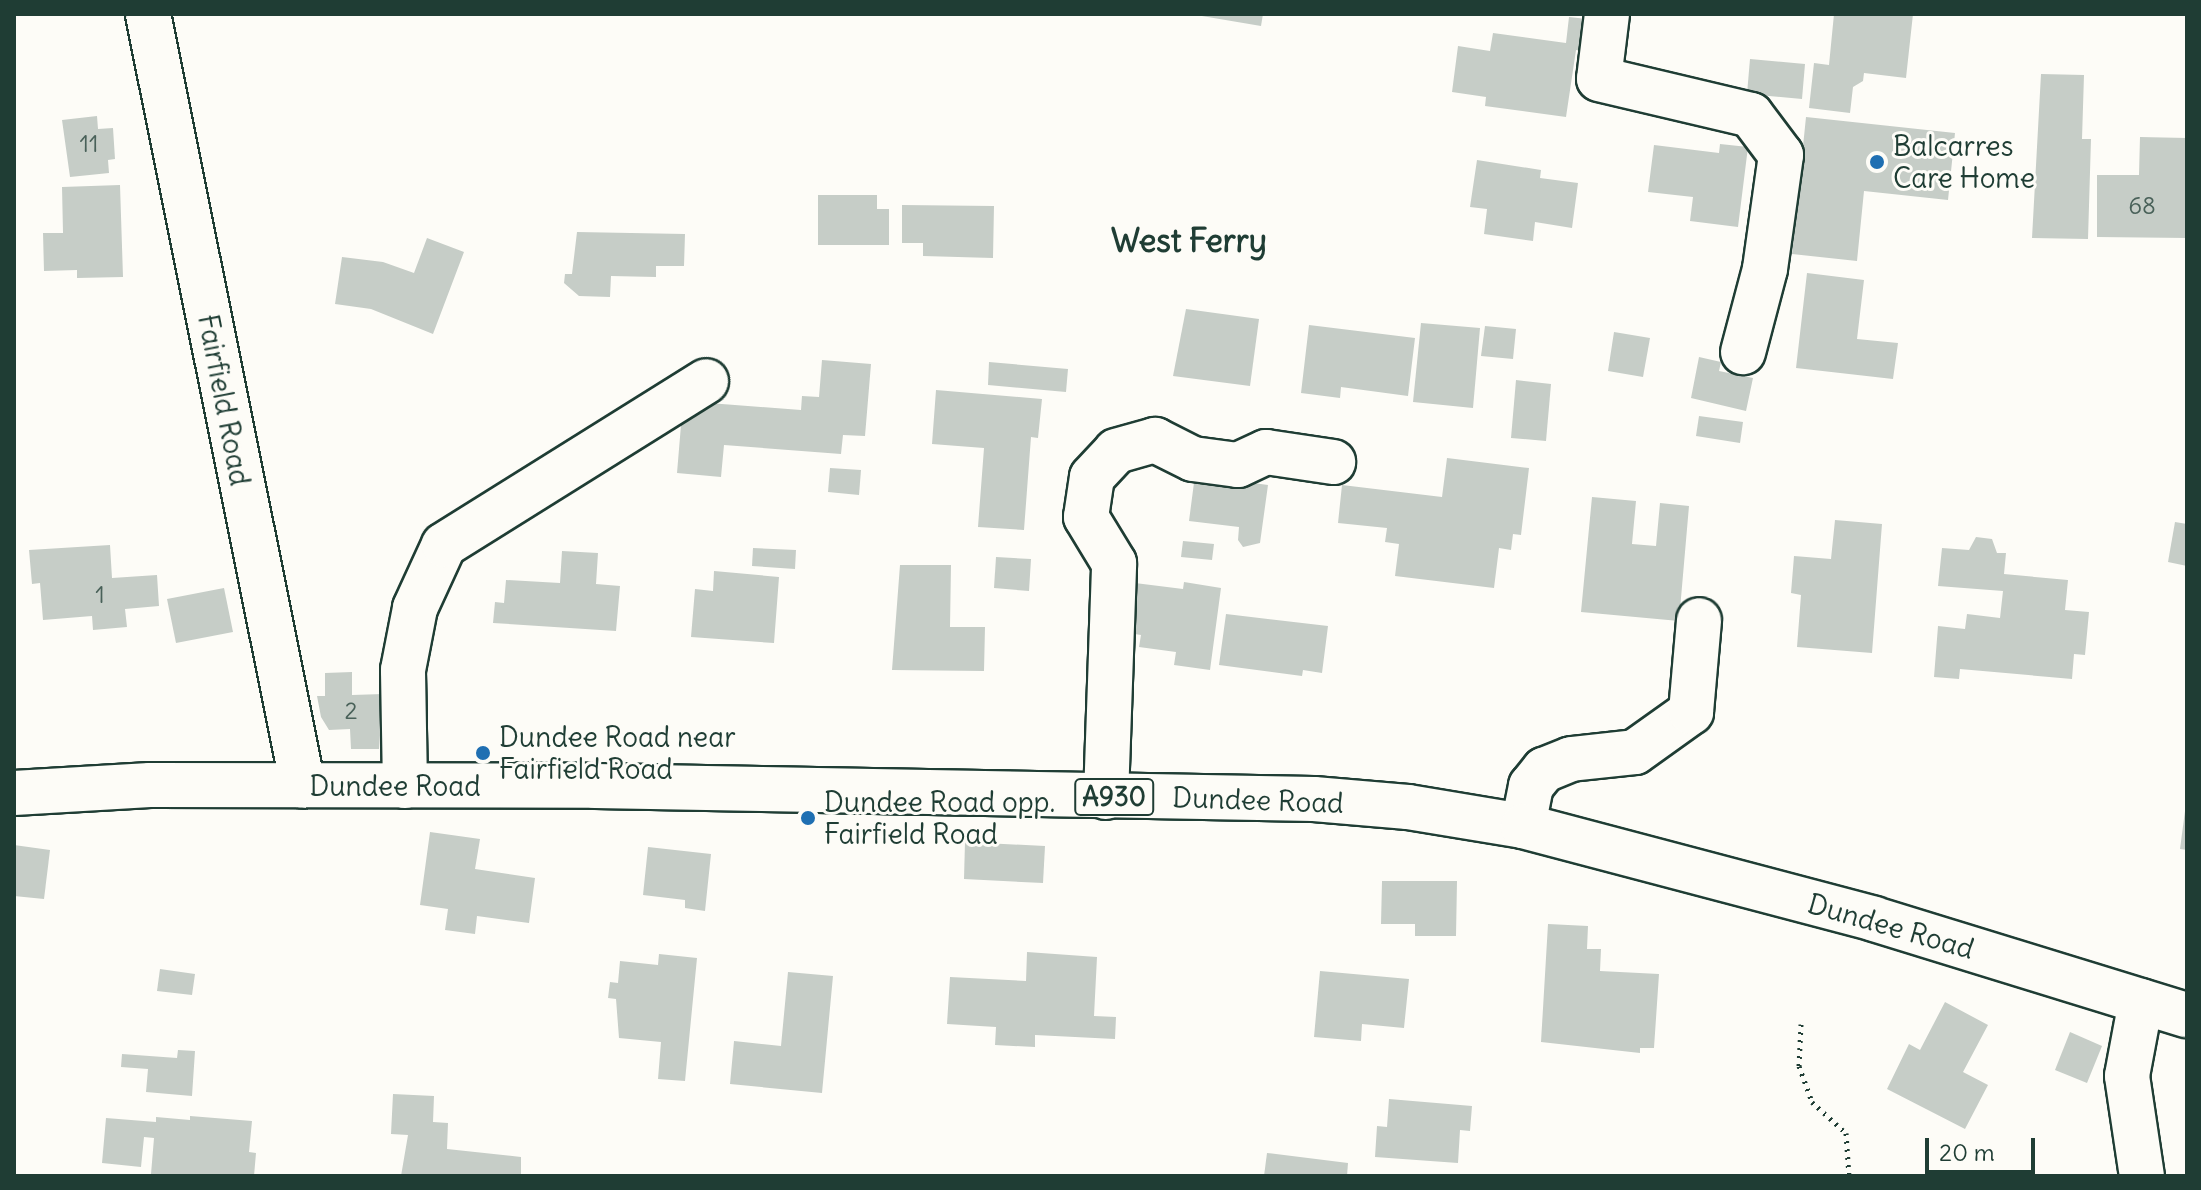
<!DOCTYPE html>
<style>
body{margin:0}
#map{position:relative;width:2201px;height:1190px;overflow:hidden;background:#fdfcf7;font-family:Delius,sans-serif}
div>[style]{position:absolute}
[style*='--x']{left:calc(var(--x)*1px);top:calc(var(--y)*1px);width:calc(var(--w)*1px);rotate:calc(var(--a)*1deg)}
.building>*{inset:0;background:#c6cdc7}
.path>*{height:5px;margin-top:-2.5px;transform-origin:0;background:repeating-linear-gradient(90deg,#1f3d34 0 2px,transparent 0 8px)}
.roads{filter:drop-shadow(2px 0 #1f3d34) drop-shadow(-2px 0 #1f3d34) drop-shadow(0 2px #1f3d34) drop-shadow(0 -2px #1f3d34)}
.minor>*{height:44px;margin:-22px;padding:0 22px;transform-origin:22px;border-radius:22px;background:#fdfcf7}
.major>*{height:44px;margin:-22px;padding:0 22px;transform-origin:22px;border-radius:22px;background:#fdfcf7}
.dots>*{width:22px;height:22px;translate:-50% -50%;box-sizing:border-box;border:4px solid #fdfcf7;border-radius:50%}
span{translate:-50% -50%;white-space:nowrap;text-align:center;line-height:1.15;-webkit-text-stroke:6px #fdfcf7;paint-order:stroke}
.number-label{font-size:24px;color:#496159}
.number-label span{-webkit-text-stroke-width:0}
.shield-label span{padding:2px 6px;background:#fdfcf7;border:2px solid;border-radius:6px;-webkit-text-stroke-width:0}
.shield-label{font-size:26px;color:#1f3d34;font-weight:700}
.poi-label{font-size:28px;color:#1f3d34}
.left{translate:0 -50%;text-align:left}
.street-label{font-size:28px;color:#1f3d34}
.quarter-label{font-size:32px;color:#1f3d34;font-weight:700}
.frame{position:absolute;inset:0;border:16px solid #1f3d34;pointer-events:none}
.scale{position:absolute;left:1925px;top:1138px;width:110px;height:36px;box-sizing:border-box;border:4px solid #1f3d34;border-top:0;padding-left:10px;font-size:24px;line-height:28px;white-space:nowrap;color:#1f3d34;-webkit-text-stroke:6px #fdfcf7;paint-order:stroke}
</style>
<div id="map">
<div class="building">
<i style="clip-path:polygon(1190px 14px,1263px 14px,1261px 26px)"></i>
<i style="clip-path:polygon(1834px 14px,1913px 14px,1906px 78px,1864px 73px,1863px 81px,1853px 87px,1850px 113px,1809px 108px,1814px 63px,1829px 65px)"></i>
<i style="clip-path:polygon(1569px 17px,1587px 19px,1582px 51px,1576px 50px,1566px 117px,1485px 106px,1486px 97px,1452px 92px,1458px 46px,1490px 51px,1493px 33px,1566px 43px)"></i>
<i style="clip-path:polygon(1750px 59px,1805px 64px,1802px 99px,1747px 94px)"></i>
<i style="clip-path:polygon(2041px 74px,2084px 75px,2082px 139px,2091px 139px,2088px 239px,2032px 238px)"></i>
<i style="clip-path:polygon(97px 116px,98px 129px,113px 128px,115px 159px,108px 160px,109px 173px,70px 177px,62px 120px)"></i>
<i style="clip-path:polygon(1806px 117px,1955px 133px,1948px 200px,1864px 191px,1857px 261px,1792px 254px)"></i>
<i style="clip-path:polygon(2140px 137px,2187px 138px,2187px 238px,2097px 237px,2097px 175px,2139px 175px)"></i>
<i style="clip-path:polygon(1720px 144px,1748px 147px,1738px 227px,1690px 221px,1693px 197px,1648px 192px,1654px 145px,1719px 153px)"></i>
<i style="clip-path:polygon(1477px 160px,1541px 170px,1540px 178px,1578px 183px,1572px 228px,1535px 222px,1533px 241px,1484px 234px,1487px 209px,1470px 207px)"></i>
<i style="clip-path:polygon(120px 185px,123px 277px,77px 278px,77px 270px,44px 271px,43px 233px,63px 233px,62px 187px)"></i>
<i style="clip-path:polygon(818px 195px,877px 195px,877px 209px,889px 209px,889px 245px,818px 245px)"></i>
<i style="clip-path:polygon(902px 205px,994px 206px,993px 258px,923px 256px,923px 243px,902px 243px)"></i>
<i style="clip-path:polygon(577px 232px,685px 234px,684px 266px,656px 266px,656px 277px,611px 276px,610px 297px,579px 296px,564px 283px,565px 274px,572px 274px)"></i>
<i style="clip-path:polygon(427px 238px,464px 252px,433px 334px,371px 309px,335px 304px,342px 257px,383px 262px,414px 273px)"></i>
<i style="clip-path:polygon(1807px 273px,1864px 280px,1857px 339px,1898px 343px,1893px 379px,1796px 368px)"></i>
<i style="clip-path:polygon(1186px 309px,1259px 319px,1250px 386px,1173px 376px)"></i>
<i style="clip-path:polygon(1421px 323px,1480px 328px,1473px 408px,1413px 402px)"></i>
<i style="clip-path:polygon(1309px 325px,1415px 338px,1408px 396px,1341px 387px,1340px 398px,1301px 393px)"></i>
<i style="clip-path:polygon(1485px 326px,1516px 329px,1513px 359px,1481px 356px)"></i>
<i style="clip-path:polygon(1614px 332px,1650px 338px,1643px 377px,1608px 371px)"></i>
<i style="clip-path:polygon(1699px 357px,1721px 362px,1719px 371px,1753px 378px,1746px 411px,1691px 398px)"></i>
<i style="clip-path:polygon(822px 360px,871px 364px,865px 436px,843px 435px,841px 454px,724px 445px,721px 477px,677px 473px,683px 401px,801px 410px,802px 396px,819px 397px)"></i>
<i style="clip-path:polygon(989px 362px,1068px 369px,1066px 392px,988px 385px)"></i>
<i style="clip-path:polygon(1516px 380px,1551px 384px,1546px 441px,1511px 438px)"></i>
<i style="clip-path:polygon(936px 390px,1042px 399px,1038px 438px,1031px 437px,1024px 530px,978px 527px,984px 448px,932px 444px)"></i>
<i style="clip-path:polygon(1699px 416px,1743px 422px,1740px 443px,1696px 436px)"></i>
<i style="clip-path:polygon(1447px 458px,1529px 468px,1521px 535px,1513px 534px,1511px 550px,1499px 548px,1494px 588px,1395px 576px,1399px 544px,1385px 542px,1387px 528px,1338px 523px,1342px 485px,1442px 497px)"></i>
<i style="clip-path:polygon(830px 468px,861px 470px,859px 495px,828px 492px)"></i>
<i style="clip-path:polygon(1195px 475px,1268px 485px,1260px 543px,1243px 547px,1238px 540px,1239px 527px,1189px 521px)"></i>
<i style="clip-path:polygon(1592px 497px,1636px 501px,1632px 544px,1656px 546px,1660px 503px,1689px 506px,1679px 621px,1581px 612px)"></i>
<i style="clip-path:polygon(1835px 520px,1882px 524px,1872px 653px,1797px 647px,1801px 595px,1791px 593px,1794px 556px,1831px 559px)"></i>
<i style="clip-path:polygon(2175px 522px,2187px 524px,2187px 566px,2168px 562px)"></i>
<i style="clip-path:polygon(1976px 537px,1992px 539px,1997px 553px,2006px 553px,2004px 574px,2068px 580px,2065px 610px,2089px 612px,2085px 655px,2074px 654px,2072px 679px,1960px 669px,1959px 679px,1934px 677px,1938px 626px,1965px 629px,1967px 614px,2000px 618px,2003px 591px,1938px 586px,1942px 548px,1969px 550px)"></i>
<i style="clip-path:polygon(1183px 541px,1214px 544px,1212px 560px,1181px 557px)"></i>
<i style="clip-path:polygon(110px 545px,112px 578px,157px 575px,159px 606px,125px 609px,127px 627px,93px 630px,92px 616px,43px 620px,40px 583px,32px 584px,29px 550px)"></i>
<i style="clip-path:polygon(753px 548px,796px 550px,795px 569px,752px 566px)"></i>
<i style="clip-path:polygon(562px 551px,598px 553px,596px 584px,620px 586px,616px 631px,493px 623px,495px 602px,504px 603px,506px 580px,560px 583px)"></i>
<i style="clip-path:polygon(996px 557px,1031px 559px,1029px 591px,994px 588px)"></i>
<i style="clip-path:polygon(900px 565px,951px 565px,950px 627px,985px 627px,984px 671px,892px 670px)"></i>
<i style="clip-path:polygon(714px 571px,779px 577px,774px 643px,691px 637px,695px 589px,713px 591px)"></i>
<i style="clip-path:polygon(1184px 582px,1221px 588px,1210px 670px,1174px 665px,1176px 652px,1139px 647px,1141px 635px,1128px 633px,1135px 583px,1183px 589px)"></i>
<i style="clip-path:polygon(224px 588px,233px 632px,176px 643px,167px 599px)"></i>
<i style="clip-path:polygon(1226px 614px,1328px 626px,1322px 673px,1303px 670px,1302px 676px,1219px 665px)"></i>
<i style="clip-path:polygon(352px 672px,352px 695px,383px 694px,379px 749px,351px 749px,350px 729px,329px 730px,321px 717px,317px 696px,325px 696px,325px 673px)"></i>
<i style="clip-path:polygon(2185px 811px,2187px 811px,2187px 850px,2180px 849px)"></i>
<i style="clip-path:polygon(430px 832px,480px 839px,475px 869px,535px 878px,529px 923px,477px 916px,475px 934px,445px 930px,448px 909px,420px 905px)"></i>
<i style="clip-path:polygon(965px 842px,1045px 846px,1043px 883px,964px 879px)"></i>
<i style="clip-path:polygon(14px 845px,50px 850px,44px 899px,14px 896px)"></i>
<i style="clip-path:polygon(648px 847px,711px 854px,705px 911px,685px 908px,685px 900px,643px 895px)"></i>
<i style="clip-path:polygon(1382px 881px,1457px 881px,1456px 936px,1415px 936px,1415px 924px,1381px 924px)"></i>
<i style="clip-path:polygon(1548px 924px,1588px 926px,1587px 949px,1601px 949px,1600px 971px,1659px 974px,1654px 1048px,1640px 1048px,1640px 1053px,1541px 1042px)"></i>
<i style="clip-path:polygon(1027px 952px,1097px 957px,1094px 1016px,1116px 1017px,1115px 1039px,1035px 1035px,1035px 1047px,995px 1045px,996px 1027px,947px 1024px,950px 977px,1026px 981px)"></i>
<i style="clip-path:polygon(659px 954px,697px 958px,685px 1081px,658px 1079px,661px 1042px,619px 1038px,616px 999px,608px 998px,610px 982px,618px 983px,620px 961px,658px 965px)"></i>
<i style="clip-path:polygon(160px 969px,195px 974px,192px 995px,157px 991px)"></i>
<i style="clip-path:polygon(1320px 971px,1409px 979px,1404px 1028px,1362px 1024px,1361px 1041px,1314px 1037px)"></i>
<i style="clip-path:polygon(788px 972px,833px 976px,822px 1093px,730px 1084px,734px 1041px,781px 1046px)"></i>
<i style="clip-path:polygon(1945px 1002px,1988px 1025px,1963px 1072px,1988px 1085px,1965px 1129px,1887px 1089px,1909px 1044px,1920px 1050px)"></i>
<i style="clip-path:polygon(2070px 1032px,2102px 1046px,2087px 1083px,2055px 1070px)"></i>
<i style="clip-path:polygon(178px 1050px,195px 1051px,192px 1096px,146px 1092px,148px 1069px,121px 1067px,122px 1054px,177px 1058px)"></i>
<i style="clip-path:polygon(393px 1094px,434px 1096px,433px 1122px,448px 1123px,447px 1149px,521px 1157px,521px 1176px,401px 1176px,408px 1135px,391px 1134px)"></i>
<i style="clip-path:polygon(1389px 1099px,1472px 1106px,1470px 1131px,1460px 1130px,1458px 1163px,1375px 1157px,1377px 1126px,1387px 1127px)"></i>
<i style="clip-path:polygon(190px 1116px,252px 1121px,249px 1152px,256px 1153px,254px 1176px,151px 1174px,154px 1138px,144px 1137px,141px 1167px,102px 1163px,106px 1118px,156px 1122px,156px 1117px,190px 1120px)"></i>
<i style="clip-path:polygon(1267px 1153px,1348px 1163px,1347px 1176px,1264px 1176px)"></i>
</div>
<div class="path">
<i style="--x:1801;--y:1024;--w:42;--a:92.7"></i>
<i style="--x:1799;--y:1066;--w:38;--a:70"></i>
<i style="--x:1812;--y:1102;--w:46;--a:42.4"></i>
<i style="--x:1846;--y:1133;--w:43;--a:86"></i>
</div>
<div class="roads">
<div class="minor">
<i style="--x:148;--y:14;--w:787;--a:78.65"></i>
<i style="--x:1607;--y:14;--w:65;--a:97"></i>
<i style="--x:1599;--y:79;--w:156;--a:13.3"></i>
<i style="--x:1751;--y:115;--w:50;--a:53.1"></i>
<i style="--x:1781;--y:155;--w:115;--a:98"></i>
<i style="--x:1765;--y:269;--w:86;--a:104.8"></i>
<i style="--x:405;--y:786;--w:116;--a:-91"></i>
<i style="--x:403;--y:670;--w:63;--a:-79"></i>
<i style="--x:415;--y:608;--w:69;--a:-65.3"></i>
<i style="--x:444;--y:545;--w:309;--a:-32"></i>
<i style="--x:1106;--y:797;--w:234;--a:-88"></i>
<i style="--x:1114;--y:563;--w:54;--a:-121.3"></i>
<i style="--x:1086;--y:517;--w:40;--a:-81.5"></i>
<i style="--x:1092;--y:477;--w:35;--a:-47"></i>
<i style="--x:1116;--y:451;--w:41;--a:-15.8"></i>
<i style="--x:1155;--y:440;--w:42;--a:26.6"></i>
<i style="--x:1193;--y:459;--w:45;--a:7.6"></i>
<i style="--x:1238;--y:465;--w:31;--a:-25"></i>
<i style="--x:1266;--y:452;--w:68;--a:8.5"></i>
<i style="--x:1523;--y:826;--w:41;--a:-78.7"></i>
<i style="--x:1531;--y:786;--w:21;--a:-51"></i>
<i style="--x:1544;--y:770;--w:29;--a:-22"></i>
<i style="--x:1571;--y:759;--w:64;--a:-6.2"></i>
<i style="--x:1635;--y:752;--w:69;--a:-35.5"></i>
<i style="--x:1691;--y:712;--w:92;--a:-85"></i>
<i style="--x:2141;--y:1001;--w:76;--a:100.6"></i>
<i style="--x:2127;--y:1076;--w:101;--a:81.5"></i>
</div>
<div class="major">
<i style="--x:14;--y:793;--w:136;--a:-3.4"></i>
<i style="--x:150;--y:785;--w:445;--a:0.1"></i>
<i style="--x:595;--y:786;--w:719;--a:1.04"></i>
<i style="--x:1314;--y:799;--w:94;--a:4.9"></i>
<i style="--x:1408;--y:807;--w:117;--a:9.4"></i>
<i style="--x:1523;--y:826;--w:363;--a:14.8"></i>
<i style="--x:1874;--y:919;--w:327;--a:17.1"></i>
</div>
</div>
<div class="dots">
<i style="left:1877px;top:162px;background:#1f6fb2"></i>
<i style="left:483px;top:753px;background:#1f6fb2"></i>
<i style="left:808px;top:818px;background:#1f6fb2"></i>
</div>
<div class="number-label">
<span style="left:89px;top:144px">11</span>
<span style="left:2142px;top:206px">68</span>
<span style="left:100px;top:595px">1</span>
<span style="left:351px;top:711px">2</span>
</div>
<div class="shield-label">
<span style="left:1114px;top:797px">A930</span>
</div>
<div class="poi-label">
<span class="left" style="left:1893px;top:162px">Balcarres<br>Care Home</span>
<span class="left" style="left:499px;top:753px">Dundee Road near<br>Fairfield Road</span>
<span class="left" style="left:824px;top:818px">Dundee Road opp.<br>Fairfield Road</span>
</div>
<div class="street-label">
<span style="left:224px;top:400px;rotate:79deg">Fairfield Road</span>
<span style="left:395px;top:786px">Dundee Road</span>
<span style="left:1258px;top:800px;rotate:2deg">Dundee Road</span>
<span style="left:1891px;top:926px;rotate:16deg">Dundee Road</span>
</div>
<div class="quarter-label">
<span style="left:1189px;top:241px">West Ferry</span>
</div>
<div class="frame"></div>
<div class="scale">20 m</div>
</div>
